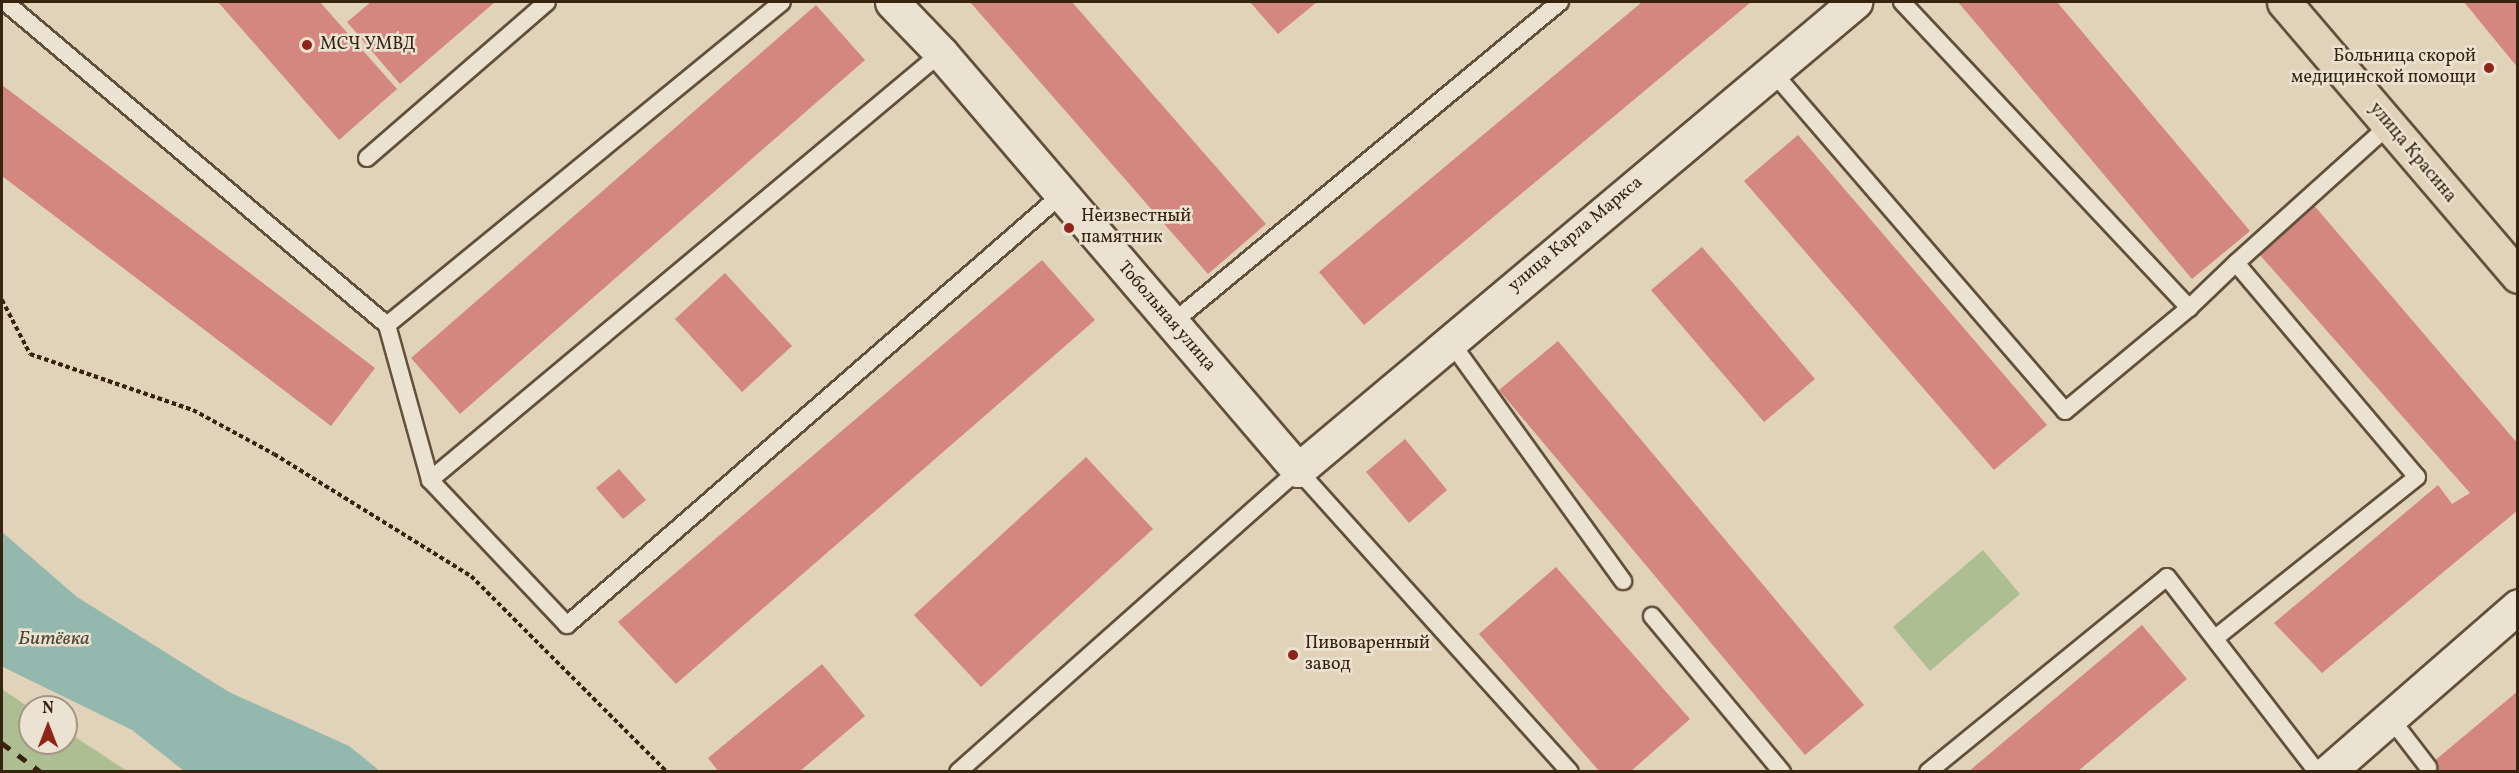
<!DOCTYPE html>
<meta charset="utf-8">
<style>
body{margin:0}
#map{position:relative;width:2519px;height:773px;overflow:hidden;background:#e1d3b9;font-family:Vollkorn,serif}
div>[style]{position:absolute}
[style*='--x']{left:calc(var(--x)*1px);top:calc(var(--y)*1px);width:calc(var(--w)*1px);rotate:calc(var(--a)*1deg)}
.green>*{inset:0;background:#aebe93}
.water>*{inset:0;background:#94b8ae}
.building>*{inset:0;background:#d4877f}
.path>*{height:4px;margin-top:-2px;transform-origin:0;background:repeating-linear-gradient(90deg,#36240f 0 4.5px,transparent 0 7.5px)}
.roads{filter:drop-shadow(2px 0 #61503a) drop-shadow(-2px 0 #61503a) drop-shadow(0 2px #61503a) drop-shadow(0 -2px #61503a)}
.lane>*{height:16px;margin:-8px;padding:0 8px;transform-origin:8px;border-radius:8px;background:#ece2d2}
.street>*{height:33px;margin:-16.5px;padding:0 16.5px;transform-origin:16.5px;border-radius:16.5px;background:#ece2d2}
.secondary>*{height:33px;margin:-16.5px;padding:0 16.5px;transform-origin:16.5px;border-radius:16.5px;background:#ece2d2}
.primary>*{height:33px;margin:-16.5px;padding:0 16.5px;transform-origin:16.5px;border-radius:16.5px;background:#e1d3b9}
.rail>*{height:4.5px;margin-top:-2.25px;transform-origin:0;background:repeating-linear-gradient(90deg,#36240f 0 10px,transparent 0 20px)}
.dots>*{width:16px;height:16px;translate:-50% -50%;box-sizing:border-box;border:3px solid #ece2d2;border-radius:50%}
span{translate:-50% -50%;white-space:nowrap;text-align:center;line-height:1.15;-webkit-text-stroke:5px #ece2d2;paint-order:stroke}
.poi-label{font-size:18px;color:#36240f}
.left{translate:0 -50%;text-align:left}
.right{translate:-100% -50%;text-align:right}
.street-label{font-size:18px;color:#36240f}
.water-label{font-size:20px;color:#4e4937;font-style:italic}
.frame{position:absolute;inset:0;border:3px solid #36240f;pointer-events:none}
.north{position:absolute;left:18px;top:695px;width:60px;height:60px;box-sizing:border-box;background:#ece2d2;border:2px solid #a39684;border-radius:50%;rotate:0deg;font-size:16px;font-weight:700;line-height:24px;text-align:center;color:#36240f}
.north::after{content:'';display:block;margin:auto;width:21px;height:27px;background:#8f2418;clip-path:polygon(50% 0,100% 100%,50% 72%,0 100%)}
</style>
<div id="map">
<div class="green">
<i style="clip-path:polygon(1983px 550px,2020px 594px,1930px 671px,1893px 627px)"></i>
<i style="clip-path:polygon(2px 689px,30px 708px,30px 743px,66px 743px,66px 731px,127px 771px,2px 771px)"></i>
</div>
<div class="water">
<i style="clip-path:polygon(2px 532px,77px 597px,229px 692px,349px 746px,380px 771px,184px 771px,132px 730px,5px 668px,2px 666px)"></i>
</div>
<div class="building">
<i style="clip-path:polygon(218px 2px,320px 2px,397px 89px,339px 140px)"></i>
<i style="clip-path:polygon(371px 2px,495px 2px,400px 84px,347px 22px)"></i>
<i style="clip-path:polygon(970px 2px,1072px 2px,1266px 224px,1208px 274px)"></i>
<i style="clip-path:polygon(1250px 2px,1317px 2px,1278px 34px)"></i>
<i style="clip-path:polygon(1642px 2px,1751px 2px,1364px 325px,1319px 272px)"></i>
<i style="clip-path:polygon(1958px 2px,2057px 2px,2250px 231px,2192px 279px)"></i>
<i style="clip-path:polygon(2464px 2px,2518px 2px,2518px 68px)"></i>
<i style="clip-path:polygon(816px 5px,865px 60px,460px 414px,411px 358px)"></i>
<i style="clip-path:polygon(2px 85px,375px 368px,331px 426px,2px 176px)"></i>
<i style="clip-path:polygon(1798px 135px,2047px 425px,1994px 470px,1744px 181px)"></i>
<i style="clip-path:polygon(2312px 203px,2518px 444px,2518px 510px,2322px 673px,2274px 623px,2438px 485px,2452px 504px,2470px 493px,2259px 254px)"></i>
<i style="clip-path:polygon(1702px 247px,1815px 379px,1764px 422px,1651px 290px)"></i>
<i style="clip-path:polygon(1042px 260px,1095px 320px,676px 684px,618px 622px)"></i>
<i style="clip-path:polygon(725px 273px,792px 346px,742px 392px,675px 319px)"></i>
<i style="clip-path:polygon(1558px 341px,1864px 705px,1805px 755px,1499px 390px)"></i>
<i style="clip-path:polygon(1405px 439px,1447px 490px,1409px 523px,1366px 472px)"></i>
<i style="clip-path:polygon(1086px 457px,1153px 529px,981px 687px,914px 615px)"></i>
<i style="clip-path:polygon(619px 469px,646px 500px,623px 519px,596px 488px)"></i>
<i style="clip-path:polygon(1556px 567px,1690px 719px,1630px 772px,1600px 772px,1479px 634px)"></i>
<i style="clip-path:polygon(2142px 625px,2187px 679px,2077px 772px,1968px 772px)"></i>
<i style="clip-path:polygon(822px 664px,865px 716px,799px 772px,719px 772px,708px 758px)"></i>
<i style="clip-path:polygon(2518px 691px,2518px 772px,2421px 772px,2427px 767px)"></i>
</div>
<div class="path">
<i style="--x:2;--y:300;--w:61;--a:62.6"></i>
<i style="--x:30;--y:354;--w:172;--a:19"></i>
<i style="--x:193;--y:410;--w:92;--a:28.5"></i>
<i style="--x:274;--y:454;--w:232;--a:31.8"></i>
<i style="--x:471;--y:576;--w:277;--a:45"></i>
</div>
<div class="roads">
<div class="lane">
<i style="--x:5;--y:2;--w:500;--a:40.22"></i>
<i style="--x:387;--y:325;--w:161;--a:74.5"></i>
<i style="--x:430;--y:480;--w:199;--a:46.6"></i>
<i style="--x:567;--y:625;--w:655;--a:-41.04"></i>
<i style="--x:1902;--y:2;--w:420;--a:46.8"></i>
<i style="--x:1771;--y:70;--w:450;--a:49.2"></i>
<i style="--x:2065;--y:411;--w:161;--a:-39.7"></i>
<i style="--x:2189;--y:308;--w:65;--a:-43.8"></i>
<i style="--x:2236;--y:263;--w:280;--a:49.8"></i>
<i style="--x:2417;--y:477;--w:258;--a:141.4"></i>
<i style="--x:367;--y:158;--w:238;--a:-40.9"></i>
<i style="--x:2236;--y:263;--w:206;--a:-42"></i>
<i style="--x:1171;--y:324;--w:505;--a:-39.62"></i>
<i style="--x:387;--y:325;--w:510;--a:-39.27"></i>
<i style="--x:1450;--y:341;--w:296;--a:54.2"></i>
<i style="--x:430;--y:480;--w:666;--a:-39.88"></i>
<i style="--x:1652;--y:616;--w:203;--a:50.2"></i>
<i style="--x:2391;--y:719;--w:61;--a:52.4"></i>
<i style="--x:958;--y:772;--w:455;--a:-41.6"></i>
<i style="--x:1298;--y:470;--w:406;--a:48"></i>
<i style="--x:1928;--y:772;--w:308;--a:-39.2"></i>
<i style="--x:2167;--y:577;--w:246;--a:52.4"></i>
</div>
<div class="street">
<i style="--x:892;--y:2;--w:71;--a:46.1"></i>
<i style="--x:941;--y:53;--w:549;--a:49.43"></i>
<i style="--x:1298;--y:470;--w:728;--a:-40.04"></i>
</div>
<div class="secondary">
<i style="--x:2328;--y:772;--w:252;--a:-41.1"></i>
</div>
<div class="primary">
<i style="--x:2284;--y:2;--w:360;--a:49.5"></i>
</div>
</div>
<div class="rail">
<i style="--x:2;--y:743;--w:49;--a:36.6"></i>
</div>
<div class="dots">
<i style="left:307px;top:45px;background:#8f2418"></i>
<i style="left:2489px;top:68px;background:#8f2418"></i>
<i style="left:1069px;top:228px;background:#8f2418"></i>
<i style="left:1293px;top:655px;background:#8f2418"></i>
</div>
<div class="poi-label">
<span class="left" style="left:320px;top:45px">МСЧ УМВД</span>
<span class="right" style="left:2476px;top:68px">Больница скорой<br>медицинской помощи</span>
<span class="left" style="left:1081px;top:228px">Неизвестный<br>памятник</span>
<span class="left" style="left:1305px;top:655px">Пивоваренный<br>завод</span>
</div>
<div class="street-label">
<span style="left:2412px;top:153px;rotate:50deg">улица Красина</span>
<span style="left:1576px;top:235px;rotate:-40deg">улица Карла Маркса</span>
<span style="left:1166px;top:317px;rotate:49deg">Тобольная улица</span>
</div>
<div class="water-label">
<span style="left:54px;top:639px">Битёвка</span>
</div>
<div class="frame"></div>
<div class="north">N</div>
</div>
